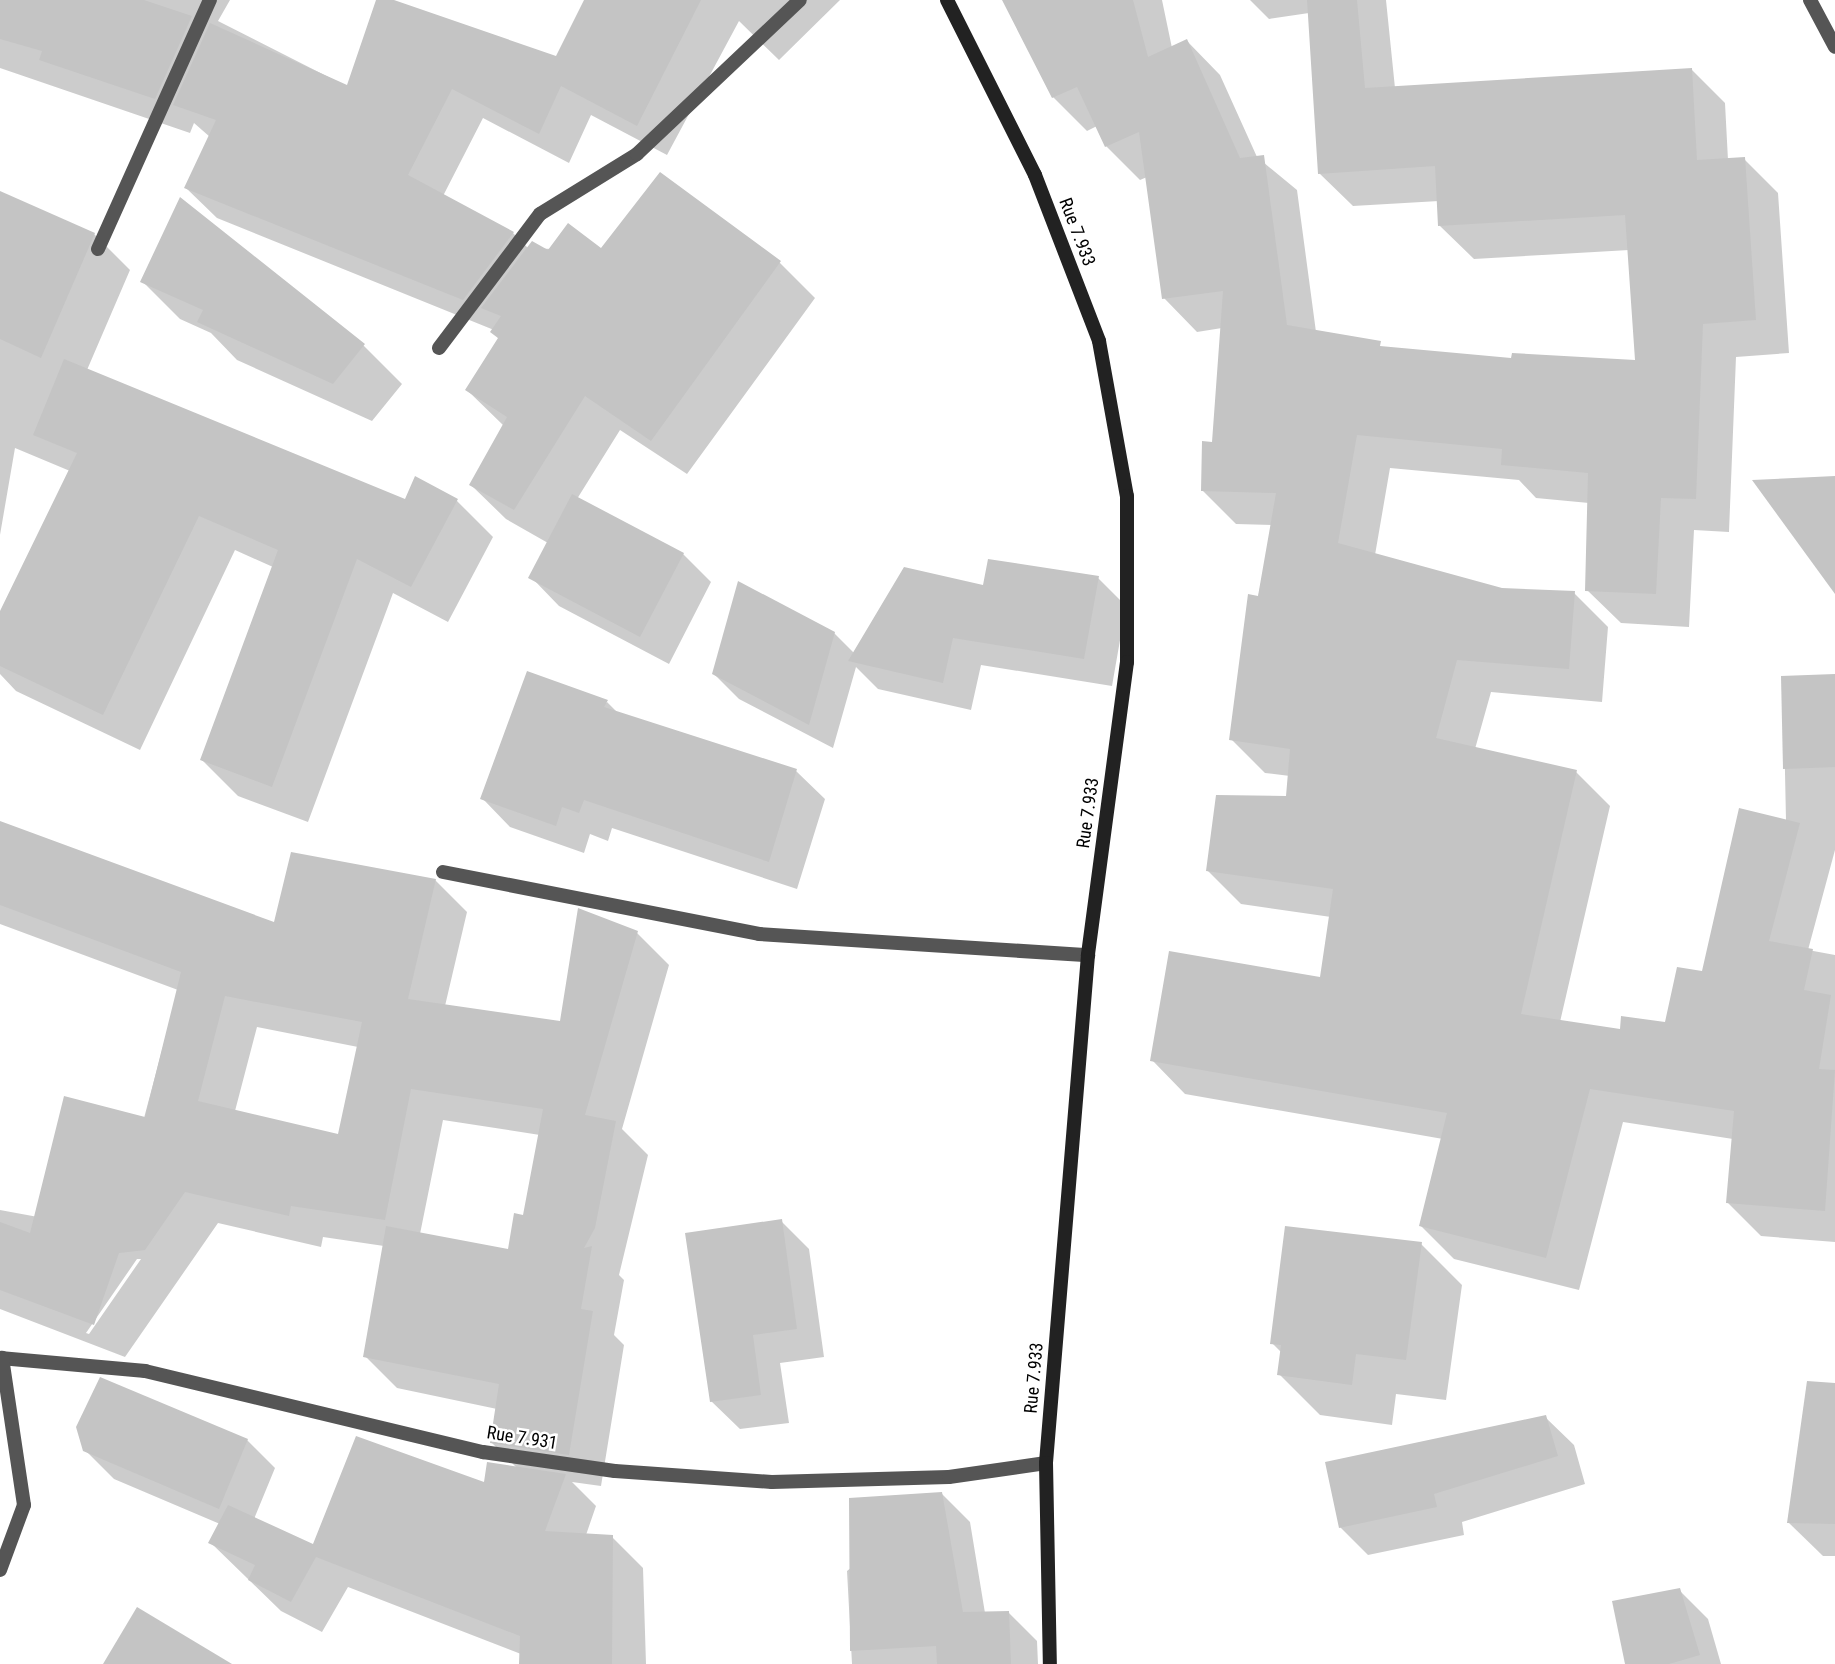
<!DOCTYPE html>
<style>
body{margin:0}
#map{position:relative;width:1835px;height:1664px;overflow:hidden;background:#fff;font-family:"Roboto Condensed",sans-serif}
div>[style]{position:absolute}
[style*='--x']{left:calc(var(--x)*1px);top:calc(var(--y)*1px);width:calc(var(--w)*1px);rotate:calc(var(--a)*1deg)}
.shadow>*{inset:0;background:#0003}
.building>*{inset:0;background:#c4c4c4}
.street>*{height:14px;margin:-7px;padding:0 7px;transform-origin:7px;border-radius:7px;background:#555}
.secondary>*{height:14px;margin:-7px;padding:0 7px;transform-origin:7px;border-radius:7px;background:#222}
span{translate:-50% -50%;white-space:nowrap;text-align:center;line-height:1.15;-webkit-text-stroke:5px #fff;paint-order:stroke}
.street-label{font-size:18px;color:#000}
</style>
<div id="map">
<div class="shadow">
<i style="clip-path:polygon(0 0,230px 0,218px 21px,348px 87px,378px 0,557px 58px,587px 0,840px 0,779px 60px,739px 21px,667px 155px,591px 115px,569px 163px,483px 118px,443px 196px,513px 233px,528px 248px,601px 251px,661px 174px,780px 263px,815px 298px,687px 474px,620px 430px,577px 499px,683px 554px,711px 582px,669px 664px,559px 606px,531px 577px,548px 543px,506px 519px,471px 485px,504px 426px,467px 390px,499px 340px,494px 330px,217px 218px,186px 188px,210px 137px,194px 123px,190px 133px,0 68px)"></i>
<i style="clip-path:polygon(1009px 0,1162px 0,1172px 48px,1187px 41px,1220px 75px,1257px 157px,1297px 190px,1316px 332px,1386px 348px,1513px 360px,1637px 362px,1629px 250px,1474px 259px,1440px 226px,1439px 201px,1353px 206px,1319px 173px,1309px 13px,1269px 19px,1250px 0,1386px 0,1395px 88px,1691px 69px,1725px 103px,1728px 160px,1744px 159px,1778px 193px,1789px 353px,1736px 357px,1729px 532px,1694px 530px,1689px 627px,1621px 623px,1587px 590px,1589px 503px,1536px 498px,1519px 480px,1390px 468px,1375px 555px,1502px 590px,1574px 593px,1608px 627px,1602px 702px,1491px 692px,1475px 749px,1576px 772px,1610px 806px,1560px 1022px,1621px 1031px,1666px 1024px,1703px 973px,1786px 821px,1783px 678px,1835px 676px,1835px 850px,1808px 950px,1835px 955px,1835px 1242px,1761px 1236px,1728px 1203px,1733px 1139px,1623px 1122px,1579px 1290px,1454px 1259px,1421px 1226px,1443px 1139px,1185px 1094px,1152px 1060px,1321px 979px,1331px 917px,1241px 904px,1208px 871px,1288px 798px,1290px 776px,1265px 773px,1231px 739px,1272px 525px,1236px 524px,1202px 490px,1214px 443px,1222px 328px,1197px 332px,1164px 298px,1147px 177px,1140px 180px,1106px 146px,1097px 126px,1087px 131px,1053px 97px)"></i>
<i style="clip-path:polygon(0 193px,94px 234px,130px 270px,87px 370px,406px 501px,457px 501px,493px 537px,448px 622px,393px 593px,308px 822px,238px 796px,202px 760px,273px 567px,235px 550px,140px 750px,16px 691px,0 674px,0 615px,70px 471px,15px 448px,0 535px)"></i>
<i style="clip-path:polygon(181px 200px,364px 346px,402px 384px,372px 421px,237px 360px,211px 333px,180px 319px,142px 281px)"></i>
<i style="clip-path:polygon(1098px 578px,1126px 606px,1112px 686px,981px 665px,971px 710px,878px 689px,856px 667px,833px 748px,739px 699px,714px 674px,834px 633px,855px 654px)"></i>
<i style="clip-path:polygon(607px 702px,618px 713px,796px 771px,825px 799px,797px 889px,612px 828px,608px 841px,590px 834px,584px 853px,510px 827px,482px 798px)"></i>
<i style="clip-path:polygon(evenodd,0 823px,275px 924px,435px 880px,467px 912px,445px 1006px,562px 1023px,637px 933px,669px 965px,622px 1129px,648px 1155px,619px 1275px,624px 1280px,614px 1335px,624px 1345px,601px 1486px,572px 1482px,596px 1506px,586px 1535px,612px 1537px,643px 1568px,646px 1664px,521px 1664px,521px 1654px,348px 1587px,322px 1632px,281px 1611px,211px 1543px,220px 1524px,114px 1479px,85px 1450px,247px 1440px,275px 1468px,254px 1519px,314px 1546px,518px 1469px,492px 1443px,497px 1409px,397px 1388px,365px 1356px,384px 1246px,323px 1237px,321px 1247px,218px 1223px,125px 1357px,0 1309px,0 1210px,114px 1231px,178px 990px,0 924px,0 823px,257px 1027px,358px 1047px,340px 1136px,235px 1111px,257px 1027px,0 823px,443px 1120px,540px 1135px,524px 1217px,509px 1251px,420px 1234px,443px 1120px,0 823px,137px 1259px,141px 1259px,89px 1334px,86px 1333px,137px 1259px)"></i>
<i style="clip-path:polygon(781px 1221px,809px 1249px,824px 1357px,780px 1363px,789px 1423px,740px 1429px,711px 1401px)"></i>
<i style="clip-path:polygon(1421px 1244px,1462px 1285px,1446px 1400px,1396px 1394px,1392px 1425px,1320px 1415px,1279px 1374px,1282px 1353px,1272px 1343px)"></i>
<i style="clip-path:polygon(1545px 1417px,1574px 1445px,1585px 1484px,1462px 1522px,1464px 1535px,1368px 1555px,1340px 1527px)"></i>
<i style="clip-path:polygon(1835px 1437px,1835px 1556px,1823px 1556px,1789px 1523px)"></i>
<i style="clip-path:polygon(942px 1494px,970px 1522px,985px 1613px,1008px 1612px,1037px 1641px,1038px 1664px,852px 1664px,847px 1571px)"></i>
<i style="clip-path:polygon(1679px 1590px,1708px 1619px,1721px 1664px,1627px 1664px)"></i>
</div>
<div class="building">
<i style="clip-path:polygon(0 0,144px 0,192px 16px,155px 99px,39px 60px,42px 51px,0 39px)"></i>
<i style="clip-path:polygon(376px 0,394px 0,556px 56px,584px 0,701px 0,637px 126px,561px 86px,539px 134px,452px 89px,408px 175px,514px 232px,463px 300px,184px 188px,216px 120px,173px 105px,210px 23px,347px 85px)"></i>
<i style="clip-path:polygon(1002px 0,1133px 0,1148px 57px,1187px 39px,1240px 158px,1264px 155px,1287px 325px,1381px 341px,1380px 346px,1511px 358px,1512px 353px,1635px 360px,1625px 215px,1438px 226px,1435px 166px,1318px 174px,1307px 0,1357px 0,1365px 88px,1692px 68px,1697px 160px,1745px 157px,1756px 320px,1703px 324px,1696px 499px,1661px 498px,1656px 594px,1585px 591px,1588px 473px,1501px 465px,1502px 449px,1357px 435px,1338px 543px,1502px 588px,1575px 591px,1569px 669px,1457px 660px,1436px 738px,1577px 770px,1521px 1014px,1620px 1029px,1621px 1016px,1665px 1022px,1677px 967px,1702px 971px,1739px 808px,1800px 823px,1769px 941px,1813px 949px,1804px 990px,1831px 995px,1819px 1069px,1835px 1070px,1825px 1211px,1726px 1203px,1734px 1111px,1590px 1089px,1546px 1258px,1419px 1226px,1447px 1113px,1150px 1061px,1169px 951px,1320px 977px,1333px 889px,1206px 871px,1216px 795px,1286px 796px,1290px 749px,1229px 740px,1248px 594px,1258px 596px,1276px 493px,1201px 491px,1202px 441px,1212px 442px,1223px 291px,1162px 299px,1139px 132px,1105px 147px,1077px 87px,1052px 98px)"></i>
<i style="clip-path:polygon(660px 172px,781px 261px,651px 441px,585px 396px,514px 510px,469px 485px,507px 417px,465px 390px,498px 338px,490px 332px,501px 316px,481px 308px,532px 241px,548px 250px,568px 223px,601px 248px)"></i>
<i style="clip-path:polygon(0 191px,95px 233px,41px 358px,0 339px)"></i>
<i style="clip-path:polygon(180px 197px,365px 344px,333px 384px,197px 322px,203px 310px,140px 282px)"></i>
<i style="clip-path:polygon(64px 359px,405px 499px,415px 476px,458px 499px,411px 587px,357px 559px,272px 787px,200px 760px,278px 550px,199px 516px,103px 715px,0 666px,0 611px,77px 453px,33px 435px)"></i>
<i style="clip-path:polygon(1835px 476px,1835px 594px,1752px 480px)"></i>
<i style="clip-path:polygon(572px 494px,684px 553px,640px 637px,528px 578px)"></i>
<i style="clip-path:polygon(988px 559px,1099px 576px,1084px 659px,953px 638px,943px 683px,848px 661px,904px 567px,983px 585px)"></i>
<i style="clip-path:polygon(738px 581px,835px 632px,809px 725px,712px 674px)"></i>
<i style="clip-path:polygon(527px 671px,608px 700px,604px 707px,797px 769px,769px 862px,584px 800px,579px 813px,562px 807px,556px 826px,480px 799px)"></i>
<i style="clip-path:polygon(1835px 674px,1835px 767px,1783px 769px,1781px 676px)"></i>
<i style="clip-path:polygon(evenodd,0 821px,274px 922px,291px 852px,436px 879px,408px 999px,560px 1021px,578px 908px,638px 931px,585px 1115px,616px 1121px,595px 1228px,584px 1248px,592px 1246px,581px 1309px,593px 1311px,569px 1455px,490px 1443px,499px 1384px,363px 1357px,386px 1226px,508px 1249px,514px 1213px,523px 1215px,543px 1109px,411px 1089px,385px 1220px,291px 1206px,289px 1216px,185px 1192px,145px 1250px,119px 1253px,94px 1325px,0 1290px,0 1222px,30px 1233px,64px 1096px,145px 1117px,181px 972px,0 905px,0 821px,225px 996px,362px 1022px,338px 1134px,198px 1101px,225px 996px)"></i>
<i style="clip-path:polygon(782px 1219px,797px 1329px,753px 1335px,761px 1395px,710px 1402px,685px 1233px)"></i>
<i style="clip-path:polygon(1285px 1226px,1422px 1242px,1406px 1360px,1356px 1354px,1352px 1385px,1277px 1375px,1281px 1345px,1270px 1344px)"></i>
<i style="clip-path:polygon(100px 1377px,248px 1439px,219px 1509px,83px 1451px,76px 1427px)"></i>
<i style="clip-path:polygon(1807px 1381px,1835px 1383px,1835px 1524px,1787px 1523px)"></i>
<i style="clip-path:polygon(1546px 1415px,1558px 1456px,1434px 1494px,1437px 1507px,1339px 1528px,1325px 1462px)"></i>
<i style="clip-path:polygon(356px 1436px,484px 1482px,487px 1462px,566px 1474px,545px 1531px,613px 1535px,612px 1664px,519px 1664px,520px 1636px,316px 1557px,291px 1602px,248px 1580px,255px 1565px,208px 1543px,228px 1505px,313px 1544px)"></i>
<i style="clip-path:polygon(942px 1492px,963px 1612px,1009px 1611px,1011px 1664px,937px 1664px,936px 1646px,850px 1651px,849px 1498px)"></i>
<i style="clip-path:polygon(1680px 1588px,1700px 1655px,1669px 1664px,1625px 1664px,1612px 1601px)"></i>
<i style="clip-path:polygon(137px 1607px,232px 1664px,103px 1664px)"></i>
</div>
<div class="street">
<i style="--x:1810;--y:0;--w:53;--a:62"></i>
<i style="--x:98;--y:249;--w:273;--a:-65.8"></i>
<i style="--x:439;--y:348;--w:168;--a:-53"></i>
<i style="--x:540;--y:214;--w:114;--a:-31.7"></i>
<i style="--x:637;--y:154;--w:224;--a:-43.4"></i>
<i style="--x:443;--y:872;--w:322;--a:11.1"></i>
<i style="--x:759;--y:934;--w:330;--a:3.7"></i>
<i style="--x:0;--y:1358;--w:146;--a:5.1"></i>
<i style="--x:145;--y:1371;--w:348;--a:13.5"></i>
<i style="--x:483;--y:1452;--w:133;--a:8.2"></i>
<i style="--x:615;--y:1471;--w:157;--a:4"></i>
<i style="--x:772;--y:1482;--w:177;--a:-1.6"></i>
<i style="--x:949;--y:1477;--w:98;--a:-8.2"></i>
<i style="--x:0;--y:1570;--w:69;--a:-69.7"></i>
<i style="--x:24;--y:1505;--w:149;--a:-98.5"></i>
</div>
<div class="secondary">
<i style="--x:947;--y:0;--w:196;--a:63.3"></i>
<i style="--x:1035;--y:175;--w:178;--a:68.9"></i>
<i style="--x:1099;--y:341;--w:158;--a:79.8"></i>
<i style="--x:1127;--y:496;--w:166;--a:90"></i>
<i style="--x:1127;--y:662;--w:296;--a:97.6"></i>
<i style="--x:1088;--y:955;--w:510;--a:94.73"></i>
<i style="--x:1046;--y:1463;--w:201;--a:88.9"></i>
</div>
<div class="street-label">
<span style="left:1077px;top:232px;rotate:69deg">Rue 7.933</span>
<span style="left:1088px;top:813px;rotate:-82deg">Rue 7.933</span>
<span style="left:1034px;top:1378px;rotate:-85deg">Rue 7.933</span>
<span style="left:522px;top:1438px;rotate:9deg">Rue 7.931</span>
</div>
</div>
